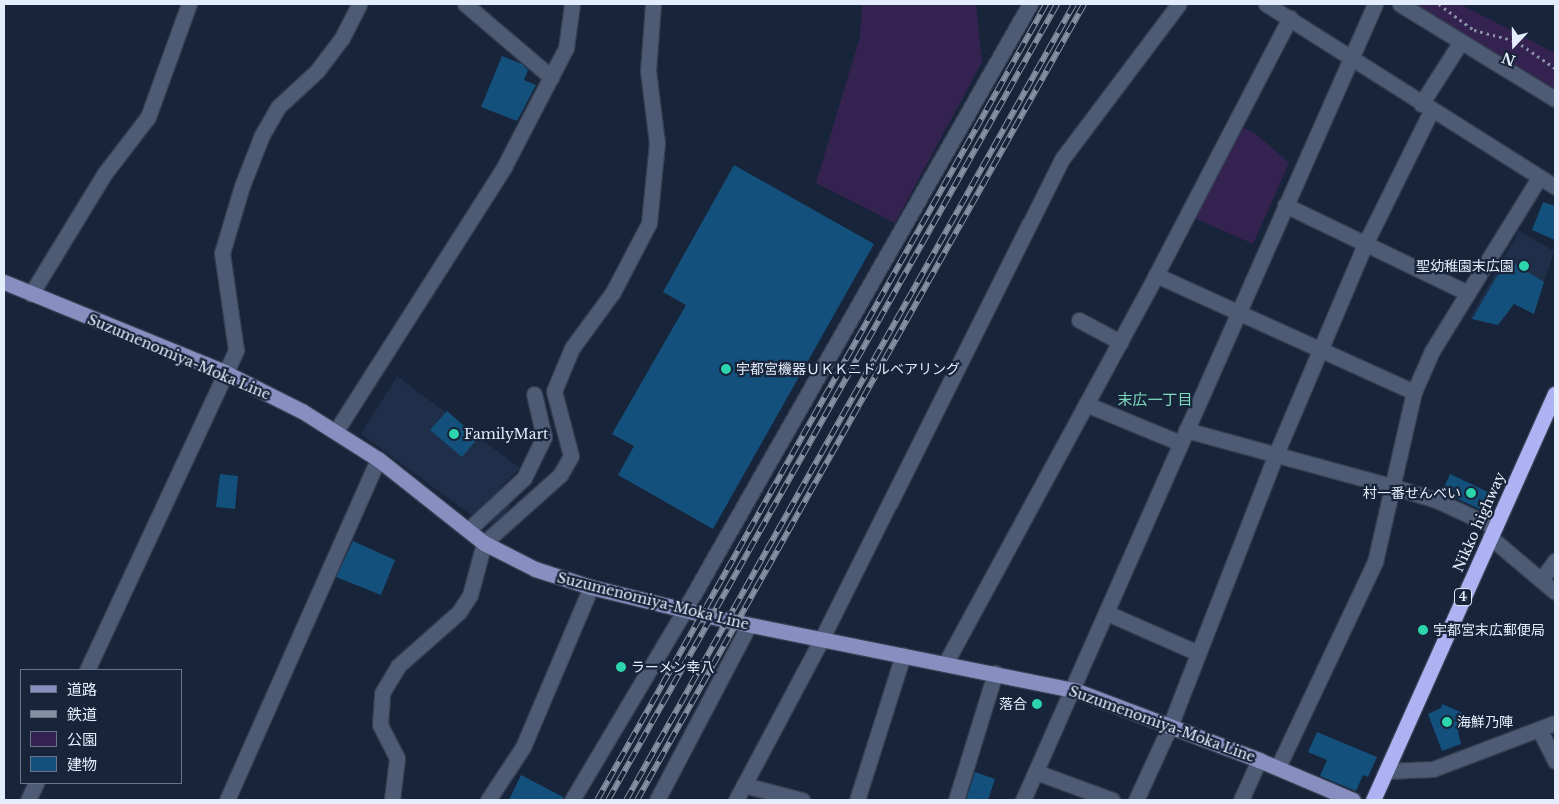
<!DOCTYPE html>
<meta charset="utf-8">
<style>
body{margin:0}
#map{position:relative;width:1559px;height:804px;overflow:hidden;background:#18243a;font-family:"Libre Baskerville","Noto Sans JP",serif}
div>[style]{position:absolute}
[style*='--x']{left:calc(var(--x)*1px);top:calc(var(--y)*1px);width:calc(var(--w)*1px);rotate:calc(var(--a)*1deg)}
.built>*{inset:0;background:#1f2e49}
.green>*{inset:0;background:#342351}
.building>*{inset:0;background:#13517c}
.path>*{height:2.5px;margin-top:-1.25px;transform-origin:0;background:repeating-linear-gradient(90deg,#8690a2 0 2.5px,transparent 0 6.5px)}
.roads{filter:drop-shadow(1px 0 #353e50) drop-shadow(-1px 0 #353e50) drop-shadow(0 1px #353e50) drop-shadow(0 -1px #353e50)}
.minor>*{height:15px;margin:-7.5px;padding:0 7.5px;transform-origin:7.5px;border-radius:7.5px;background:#4d5b75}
.major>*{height:15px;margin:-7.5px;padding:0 7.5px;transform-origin:7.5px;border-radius:7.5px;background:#878fc0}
.highway>*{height:15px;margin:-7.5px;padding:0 7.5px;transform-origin:7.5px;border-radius:7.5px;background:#adb2f2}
.rail>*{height:5.5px;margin-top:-2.75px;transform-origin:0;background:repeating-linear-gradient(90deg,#18243a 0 11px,#8690a2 0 22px);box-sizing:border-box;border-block:1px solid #8690a2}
.dots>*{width:14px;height:14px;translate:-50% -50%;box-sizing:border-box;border:2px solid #18243a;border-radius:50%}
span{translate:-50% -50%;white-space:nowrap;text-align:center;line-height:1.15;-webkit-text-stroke:4.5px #18243a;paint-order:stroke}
.shield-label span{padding:1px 4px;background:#18243a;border:1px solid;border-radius:4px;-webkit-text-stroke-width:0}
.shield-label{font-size:12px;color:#e4edfc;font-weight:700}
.poi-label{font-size:14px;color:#e4edfc}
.right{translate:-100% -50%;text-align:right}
.left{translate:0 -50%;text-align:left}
.street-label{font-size:14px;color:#e4edfc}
.neighbourhood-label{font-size:15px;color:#7edcbe}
.frame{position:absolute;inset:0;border:5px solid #e4edfc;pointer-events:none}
.legend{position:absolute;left:20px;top:669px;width:162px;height:115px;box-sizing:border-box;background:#18243a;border:1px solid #6a7488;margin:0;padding:6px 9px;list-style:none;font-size:15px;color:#e4edfc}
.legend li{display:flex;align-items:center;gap:10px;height:25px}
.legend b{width:25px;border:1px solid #6a7488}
.north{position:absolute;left:1489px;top:20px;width:50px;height:50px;-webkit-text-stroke:4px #18243a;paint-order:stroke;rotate:201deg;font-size:14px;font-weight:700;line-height:20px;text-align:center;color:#e4edfc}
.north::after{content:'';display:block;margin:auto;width:18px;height:22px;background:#e4edfc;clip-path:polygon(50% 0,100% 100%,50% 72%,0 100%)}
</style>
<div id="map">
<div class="built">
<i style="clip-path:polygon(1519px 231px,1554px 251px,1534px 314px,1514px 304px,1498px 325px,1472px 319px,1471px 316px)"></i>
<i style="clip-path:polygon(397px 376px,520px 468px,499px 489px,510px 506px,503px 517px,486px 526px,361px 434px)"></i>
</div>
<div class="green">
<i style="clip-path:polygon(862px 4px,976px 4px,982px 62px,895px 223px,816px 183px,860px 37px)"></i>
<i style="clip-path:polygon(1415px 4px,1460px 4px,1555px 53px,1555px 89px)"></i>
<i style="clip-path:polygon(1238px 125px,1256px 134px,1289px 163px,1253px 244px,1192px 217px)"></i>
</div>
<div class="building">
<i style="clip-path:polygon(502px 56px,522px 64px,528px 70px,524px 80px,536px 85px,517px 121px,481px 107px)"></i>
<i style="clip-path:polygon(734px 165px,874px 244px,713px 529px,618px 475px,634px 446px,612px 434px,686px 305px,663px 292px)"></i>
<i style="clip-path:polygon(1543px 202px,1555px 206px,1555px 240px,1532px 230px)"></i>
<i style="clip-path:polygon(1507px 259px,1544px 282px,1534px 314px,1514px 304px,1498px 325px,1472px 319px)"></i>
<i style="clip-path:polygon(447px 411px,478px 438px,462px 457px,430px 430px)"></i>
<i style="clip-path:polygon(220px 474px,238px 476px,235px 509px,216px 507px)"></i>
<i style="clip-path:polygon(1450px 474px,1488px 492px,1480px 509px,1442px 492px)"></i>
<i style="clip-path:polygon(353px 541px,395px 560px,381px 595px,336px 577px)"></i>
<i style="clip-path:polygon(1442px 704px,1465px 714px,1458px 731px,1461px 744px,1442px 751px,1428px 714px,1441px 708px)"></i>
<i style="clip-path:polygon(1317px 732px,1377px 757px,1368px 777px,1363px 775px,1356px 791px,1320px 776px,1327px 760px,1308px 752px)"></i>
<i style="clip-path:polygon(975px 772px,995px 779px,988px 800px,966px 800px)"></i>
<i style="clip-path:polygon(521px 775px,563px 797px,563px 800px,509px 800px)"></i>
</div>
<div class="path">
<i style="--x:1439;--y:4;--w:44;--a:36.6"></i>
<i style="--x:1474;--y:30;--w:43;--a:14.7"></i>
<i style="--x:1516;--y:41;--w:47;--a:34.7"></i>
</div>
<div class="roads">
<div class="minor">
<i style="--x:465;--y:4;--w:113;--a:40.3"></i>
<i style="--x:1266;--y:4;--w:342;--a:32.3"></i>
<i style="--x:1400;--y:4;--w:182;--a:31.5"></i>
<i style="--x:1421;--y:104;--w:72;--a:-57.4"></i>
<i style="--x:1285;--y:205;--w:201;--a:25.7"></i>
<i style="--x:1156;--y:275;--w:283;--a:24.4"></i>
<i style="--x:31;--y:294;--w:142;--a:-58.6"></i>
<i style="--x:105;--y:173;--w:71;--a:-52.5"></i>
<i style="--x:148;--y:117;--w:120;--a:-70.1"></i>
<i style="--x:1079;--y:320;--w:47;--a:28.2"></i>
<i style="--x:1086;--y:404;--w:102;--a:22.5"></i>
<i style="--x:1186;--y:430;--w:216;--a:15.3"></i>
<i style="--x:1394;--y:487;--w:44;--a:17.2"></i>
<i style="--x:1436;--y:500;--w:65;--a:24.6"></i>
<i style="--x:336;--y:431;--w:313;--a:-57.5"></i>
<i style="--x:504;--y:167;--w:134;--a:-62.5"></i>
<i style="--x:566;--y:48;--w:44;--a:-82.2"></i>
<i style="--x:468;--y:530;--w:76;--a:-42.9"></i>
<i style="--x:524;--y:478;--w:46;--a:-64"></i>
<i style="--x:544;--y:437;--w:44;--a:-103.1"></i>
<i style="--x:1490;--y:537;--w:85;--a:40.2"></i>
<i style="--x:1541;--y:580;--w:24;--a:-54"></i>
<i style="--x:1107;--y:613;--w:99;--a:23.7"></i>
<i style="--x:945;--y:664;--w:443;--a:-61.5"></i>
<i style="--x:1156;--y:275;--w:290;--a:-62.5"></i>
<i style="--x:87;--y:670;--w:353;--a:-65"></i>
<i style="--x:236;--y:350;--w:98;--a:-98.2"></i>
<i style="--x:222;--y:253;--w:70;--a:-73.4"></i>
<i style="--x:242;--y:186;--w:55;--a:-68.6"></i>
<i style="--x:262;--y:135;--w:32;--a:-60"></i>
<i style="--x:278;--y:107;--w:53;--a:-42.7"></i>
<i style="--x:317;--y:71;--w:41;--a:-52.9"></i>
<i style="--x:342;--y:38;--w:38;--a:-63"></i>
<i style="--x:1539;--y:729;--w:36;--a:63"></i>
<i style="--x:1278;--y:767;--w:227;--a:-64.7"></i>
<i style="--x:1375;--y:562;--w:174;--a:-77.1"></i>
<i style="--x:1414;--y:392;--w:45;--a:-66.3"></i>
<i style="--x:1432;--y:351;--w:203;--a:-58.3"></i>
<i style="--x:1386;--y:771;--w:47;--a:-2.4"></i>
<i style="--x:1433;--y:769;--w:130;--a:-20.7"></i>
<i style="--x:1036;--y:772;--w:81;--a:20.2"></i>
<i style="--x:744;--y:785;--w:60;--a:14.5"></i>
<i style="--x:28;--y:800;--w:19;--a:-65"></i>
<i style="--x:227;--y:800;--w:373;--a:-66.1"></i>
<i style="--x:392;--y:800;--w:42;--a:-83.2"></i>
<i style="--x:397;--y:758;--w:37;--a:-117"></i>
<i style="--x:380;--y:725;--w:32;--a:-86"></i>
<i style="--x:382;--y:693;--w:31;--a:-59"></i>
<i style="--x:398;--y:666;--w:81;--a:-41.5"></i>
<i style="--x:459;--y:612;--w:20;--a:-57"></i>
<i style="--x:470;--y:595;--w:54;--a:-74.9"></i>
<i style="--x:484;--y:543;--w:102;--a:-41.8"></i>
<i style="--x:560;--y:475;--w:22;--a:-60"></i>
<i style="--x:571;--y:456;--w:67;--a:-104.7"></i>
<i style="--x:554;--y:391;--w:47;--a:-67.3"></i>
<i style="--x:572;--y:348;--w:69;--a:-53.8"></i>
<i style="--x:613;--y:292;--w:78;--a:-62.4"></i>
<i style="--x:649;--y:223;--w:80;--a:-84.3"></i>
<i style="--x:657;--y:143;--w:73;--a:-97.1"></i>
<i style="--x:648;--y:71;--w:67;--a:-85.7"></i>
<i style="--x:488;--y:800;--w:64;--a:-56.6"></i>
<i style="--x:523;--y:747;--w:174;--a:-67"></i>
<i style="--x:572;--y:800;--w:220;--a:-59.3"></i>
<i style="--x:684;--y:611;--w:699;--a:-60.32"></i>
<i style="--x:657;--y:800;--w:198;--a:-62.3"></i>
<i style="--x:736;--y:800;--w:181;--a:-62"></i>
<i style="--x:821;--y:640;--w:538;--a:-63.39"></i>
<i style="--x:1062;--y:159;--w:194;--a:-53"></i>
<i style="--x:857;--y:800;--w:152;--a:-72.4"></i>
<i style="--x:956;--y:800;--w:133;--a:-72.9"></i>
<i style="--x:1023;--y:800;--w:870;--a:-66.14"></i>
<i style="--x:1136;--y:800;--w:81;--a:-65.3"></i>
<i style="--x:1170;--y:726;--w:292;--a:-68.7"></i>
<i style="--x:1276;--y:454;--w:230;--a:-67"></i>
<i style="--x:1366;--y:242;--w:146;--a:-63.6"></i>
<i style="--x:1241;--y:800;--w:44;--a:-65.8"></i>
</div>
<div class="major">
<i style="--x:4;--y:282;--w:238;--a:22.2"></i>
<i style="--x:224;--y:372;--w:87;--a:26.6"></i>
<i style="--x:302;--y:411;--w:90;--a:32.3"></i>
<i style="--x:378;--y:459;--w:135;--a:38.4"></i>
<i style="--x:484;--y:543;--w:57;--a:27"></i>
<i style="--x:535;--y:569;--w:59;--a:17.8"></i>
<i style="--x:591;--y:587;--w:139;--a:13.7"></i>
<i style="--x:726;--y:620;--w:355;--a:11.4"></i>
<i style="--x:1074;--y:690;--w:198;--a:20.7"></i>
<i style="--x:1259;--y:760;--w:102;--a:23.1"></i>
</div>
<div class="highway">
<i style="--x:1373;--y:800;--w:445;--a:-65.9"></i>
</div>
</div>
<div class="rail">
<i style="--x:597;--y:800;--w:914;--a:-60.57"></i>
<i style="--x:608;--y:800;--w:914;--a:-60.57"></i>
<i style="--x:626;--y:800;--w:913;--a:-60.63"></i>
<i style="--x:637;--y:800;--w:913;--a:-60.68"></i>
</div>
<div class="dots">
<i style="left:1524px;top:266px;background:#2cd5ab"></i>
<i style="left:726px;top:369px;background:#2cd5ab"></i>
<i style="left:454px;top:434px;background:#2cd5ab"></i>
<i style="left:1471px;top:493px;background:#2cd5ab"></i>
<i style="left:1423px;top:630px;background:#2cd5ab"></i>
<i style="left:621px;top:667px;background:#2cd5ab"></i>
<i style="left:1037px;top:704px;background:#2cd5ab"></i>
<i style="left:1447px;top:722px;background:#2cd5ab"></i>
</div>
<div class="shield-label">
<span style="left:1463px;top:597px">4</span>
</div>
<div class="poi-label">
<span class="right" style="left:1514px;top:266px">聖幼稚園末広園</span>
<span class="left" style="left:736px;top:369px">宇都宮機器ＵＫＫニドルベアリング</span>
<span class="left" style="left:464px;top:434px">FamilyMart</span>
<span class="right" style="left:1461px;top:493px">村一番せんべい</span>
<span class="left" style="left:1433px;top:630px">宇都宮末広郵便局</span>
<span class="left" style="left:631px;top:667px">ラーメン幸八</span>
<span class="right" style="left:1027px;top:704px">落合</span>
<span class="left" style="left:1457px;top:722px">海鮮乃陣</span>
</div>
<div class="street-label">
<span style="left:179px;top:357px;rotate:23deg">Suzumenomiya-Moka Line</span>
<span style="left:1479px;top:522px;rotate:-66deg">Nikko highway</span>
<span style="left:653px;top:601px;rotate:14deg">Suzumenomiya-Moka Line</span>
<span style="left:1162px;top:724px;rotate:20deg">Suzumenomiya-Moka Line</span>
</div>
<div class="neighbourhood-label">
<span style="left:1155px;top:400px">末広一丁目</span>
</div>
<div class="frame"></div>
<ul class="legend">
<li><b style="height:6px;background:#878fc0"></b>道路</li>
<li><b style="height:6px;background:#8690a2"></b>鉄道</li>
<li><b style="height:14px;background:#342351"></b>公園</li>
<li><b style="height:14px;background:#13517c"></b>建物</li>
</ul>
<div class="north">N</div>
</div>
